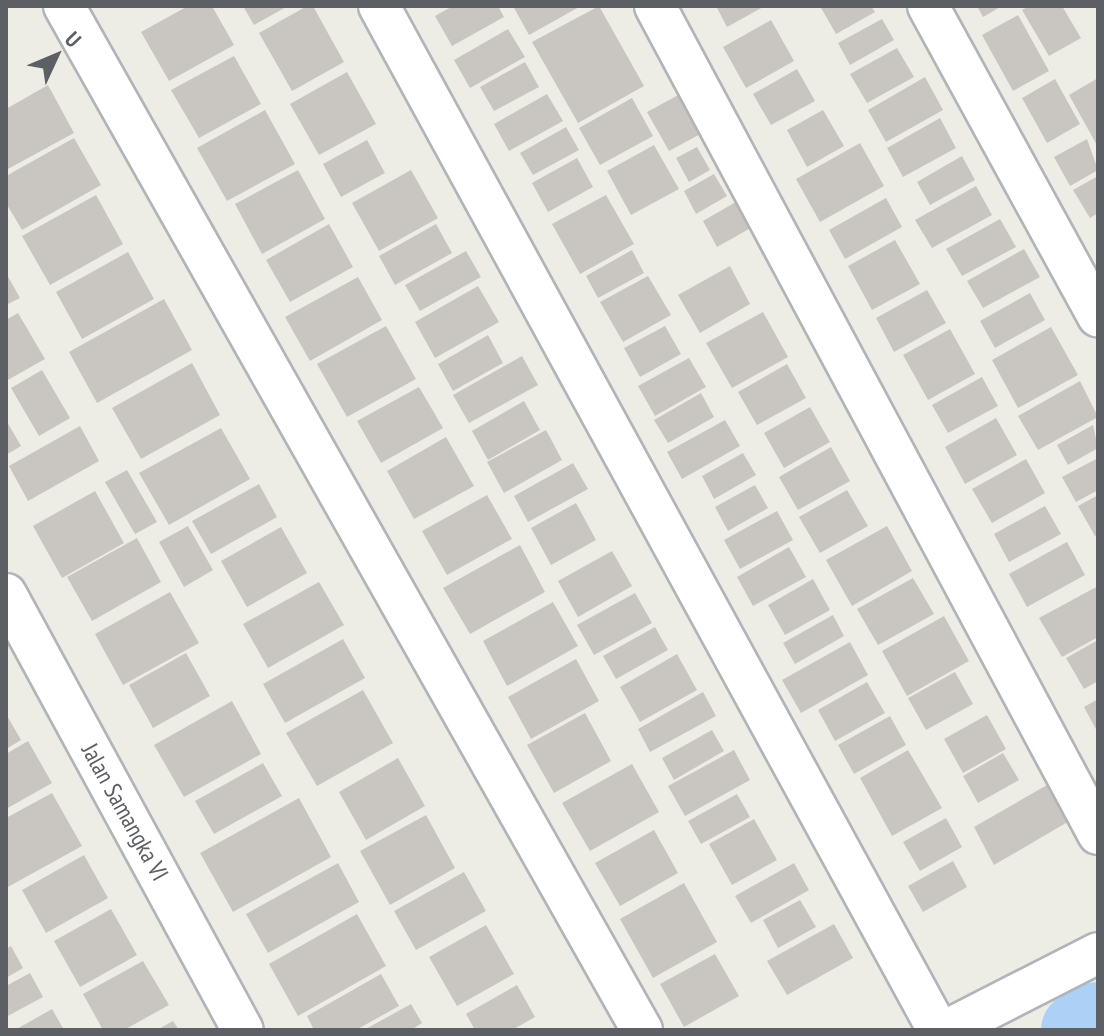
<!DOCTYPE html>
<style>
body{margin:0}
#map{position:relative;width:1104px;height:1036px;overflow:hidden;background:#edece5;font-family:"PT Sans Narrow",sans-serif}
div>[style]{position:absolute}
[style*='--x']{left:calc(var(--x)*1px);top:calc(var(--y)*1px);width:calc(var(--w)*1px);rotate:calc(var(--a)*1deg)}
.river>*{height:76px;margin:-38px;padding:0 38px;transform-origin:38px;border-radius:38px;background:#acd0f6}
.building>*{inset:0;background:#c9c6c1}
.roads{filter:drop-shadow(2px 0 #b2b4b8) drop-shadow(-2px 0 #b2b4b8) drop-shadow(0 2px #b2b4b8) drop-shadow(0 -2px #b2b4b8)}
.minor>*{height:40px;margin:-20px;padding:0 20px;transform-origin:20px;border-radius:20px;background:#fff}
span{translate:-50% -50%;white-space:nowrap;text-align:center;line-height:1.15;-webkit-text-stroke:8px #fff;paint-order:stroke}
.street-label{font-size:24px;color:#5c5f63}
.frame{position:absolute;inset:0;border:8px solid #5c5f63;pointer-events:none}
.north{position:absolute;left:16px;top:16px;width:80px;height:80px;-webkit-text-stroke:6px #fff;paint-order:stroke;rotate:46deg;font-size:22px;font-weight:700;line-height:32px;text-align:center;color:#5c5f63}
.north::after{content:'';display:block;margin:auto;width:28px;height:36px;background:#5c5f63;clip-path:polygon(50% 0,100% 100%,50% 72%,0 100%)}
</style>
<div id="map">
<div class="river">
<i style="--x:1079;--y:1030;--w:21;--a:-28"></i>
</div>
<div class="building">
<i style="clip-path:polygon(188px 6px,212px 6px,234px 45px,169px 81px,141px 32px)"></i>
<i style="clip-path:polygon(243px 6px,288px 6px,254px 25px)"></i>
<i style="clip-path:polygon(307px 6px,313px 6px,344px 62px,292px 91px,259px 33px)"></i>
<i style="clip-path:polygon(453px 6px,498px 6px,504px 17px,452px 46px,435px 16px)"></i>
<i style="clip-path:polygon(513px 6px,581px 6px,529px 35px)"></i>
<i style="clip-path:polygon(599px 6px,644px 86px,578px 123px,532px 42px)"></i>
<i style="clip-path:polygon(716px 6px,765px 6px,727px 27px)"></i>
<i style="clip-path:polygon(820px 6px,871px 6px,875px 12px,836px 34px)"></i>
<i style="clip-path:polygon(977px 6px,1002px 6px,983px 17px)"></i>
<i style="clip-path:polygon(1029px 6px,1062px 6px,1081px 38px,1049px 56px,1022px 10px)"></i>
<i style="clip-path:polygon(1018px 15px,1049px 71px,1013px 91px,982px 35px)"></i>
<i style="clip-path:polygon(882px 19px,894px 40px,850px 65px,838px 43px)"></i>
<i style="clip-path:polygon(771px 20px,794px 61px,746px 88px,723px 47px)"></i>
<i style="clip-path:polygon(508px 29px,525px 57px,470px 88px,454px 60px)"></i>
<i style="clip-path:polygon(897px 48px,914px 77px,867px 103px,850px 74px)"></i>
<i style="clip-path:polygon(234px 56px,261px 104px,199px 138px,171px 90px)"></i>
<i style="clip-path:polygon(525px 62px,539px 87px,494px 111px,480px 87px)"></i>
<i style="clip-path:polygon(797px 69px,815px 101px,771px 125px,753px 94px)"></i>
<i style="clip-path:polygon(347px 72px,376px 124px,319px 155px,290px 104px)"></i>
<i style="clip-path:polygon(925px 77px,943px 110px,886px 142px,868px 110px)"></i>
<i style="clip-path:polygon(1098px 78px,1098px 147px,1069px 95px)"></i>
<i style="clip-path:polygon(1055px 79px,1080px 124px,1047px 143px,1022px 98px)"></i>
<i style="clip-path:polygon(48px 85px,74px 133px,6px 170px,6px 109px)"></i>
<i style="clip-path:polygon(682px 93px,704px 132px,669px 151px,647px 112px)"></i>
<i style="clip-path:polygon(547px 94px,563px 121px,509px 151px,494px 124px)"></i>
<i style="clip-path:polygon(632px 98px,653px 136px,600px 165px,579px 128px)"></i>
<i style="clip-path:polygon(265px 110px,295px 164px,227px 201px,197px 148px)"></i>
<i style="clip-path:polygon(823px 110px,844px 146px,807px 167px,787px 130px)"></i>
<i style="clip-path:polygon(940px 118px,956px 148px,903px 177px,887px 148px)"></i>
<i style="clip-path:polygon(566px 127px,579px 150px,533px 175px,520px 153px)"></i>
<i style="clip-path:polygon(74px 138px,101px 185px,22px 230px,6px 203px,6px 176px)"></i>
<i style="clip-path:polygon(1087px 139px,1098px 170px,1070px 186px,1054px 157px)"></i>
<i style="clip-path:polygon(367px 140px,385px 173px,341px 197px,323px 164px)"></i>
<i style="clip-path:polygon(860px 143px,884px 186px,820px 222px,796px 179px)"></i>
<i style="clip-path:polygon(654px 145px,679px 189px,631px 215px,607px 171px)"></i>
<i style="clip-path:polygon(697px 147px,710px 170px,689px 182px,676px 158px)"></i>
<i style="clip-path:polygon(962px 156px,975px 180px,930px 205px,917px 182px)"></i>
<i style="clip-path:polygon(577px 158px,593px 187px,548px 212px,532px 183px)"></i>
<i style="clip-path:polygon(298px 170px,325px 219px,262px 254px,235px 204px)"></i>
<i style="clip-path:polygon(411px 170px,438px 218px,379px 251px,352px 203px)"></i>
<i style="clip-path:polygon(714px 174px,727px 196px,696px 214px,684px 191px)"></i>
<i style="clip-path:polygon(1098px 176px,1098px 213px,1090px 218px,1073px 190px)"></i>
<i style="clip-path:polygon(976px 186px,992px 215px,932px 248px,915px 220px)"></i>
<i style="clip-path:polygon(96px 195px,123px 244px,50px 285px,22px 236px)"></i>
<i style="clip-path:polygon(606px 195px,634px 244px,580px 274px,552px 224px)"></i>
<i style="clip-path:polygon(886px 198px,902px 227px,845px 259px,829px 230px)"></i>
<i style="clip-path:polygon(741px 199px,756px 225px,717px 247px,703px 221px)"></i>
<i style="clip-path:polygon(1000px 219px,1016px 247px,962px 276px,946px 249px)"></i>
<i style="clip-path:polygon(329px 224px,353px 267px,290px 302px,266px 260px)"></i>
<i style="clip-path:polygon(436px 224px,452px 253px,395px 285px,379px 256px)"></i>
<i style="clip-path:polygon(895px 240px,920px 284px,872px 310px,848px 266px)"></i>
<i style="clip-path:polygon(1024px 249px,1040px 277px,983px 308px,967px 281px)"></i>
<i style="clip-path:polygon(632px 250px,644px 273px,598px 298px,586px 276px)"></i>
<i style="clip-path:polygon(466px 251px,481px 277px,420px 311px,405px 285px)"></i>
<i style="clip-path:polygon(128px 252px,154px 299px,82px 339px,56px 292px)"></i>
<i style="clip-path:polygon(730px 266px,750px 304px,700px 333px,678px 295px)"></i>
<i style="clip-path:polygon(6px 273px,20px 298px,6px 305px)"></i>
<i style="clip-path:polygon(648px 276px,671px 315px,623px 342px,600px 302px)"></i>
<i style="clip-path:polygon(358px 277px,382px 320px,310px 361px,285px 317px)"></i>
<i style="clip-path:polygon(478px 286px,499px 322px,435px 358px,415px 322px)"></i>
<i style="clip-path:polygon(927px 290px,946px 323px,894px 352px,876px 318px)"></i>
<i style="clip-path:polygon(1030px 293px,1045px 320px,995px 348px,980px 321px)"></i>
<i style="clip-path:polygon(164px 299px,192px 350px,97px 403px,69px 352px)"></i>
<i style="clip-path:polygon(763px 312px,788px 357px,732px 388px,706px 343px)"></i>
<i style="clip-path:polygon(18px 313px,45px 359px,6px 381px,6px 320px)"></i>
<i style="clip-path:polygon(386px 326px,416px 379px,347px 417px,317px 364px)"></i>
<i style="clip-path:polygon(665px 326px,681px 354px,640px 377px,624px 348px)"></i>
<i style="clip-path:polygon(1051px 327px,1078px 375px,1018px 408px,992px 360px)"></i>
<i style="clip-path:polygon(950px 329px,975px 374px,928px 400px,903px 355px)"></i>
<i style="clip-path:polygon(488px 335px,503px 363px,453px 391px,438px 364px)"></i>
<i style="clip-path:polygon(522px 356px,538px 385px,469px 423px,453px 395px)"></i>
<i style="clip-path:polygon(689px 358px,706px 387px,655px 416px,638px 386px)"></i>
<i style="clip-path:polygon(192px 363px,220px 415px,141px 459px,112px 408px)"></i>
<i style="clip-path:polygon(787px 364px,806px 398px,757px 425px,738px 392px)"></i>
<i style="clip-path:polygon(42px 370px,70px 418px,39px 436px,11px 388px)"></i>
<i style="clip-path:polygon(982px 377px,998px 406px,948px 433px,932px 405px)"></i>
<i style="clip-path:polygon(1080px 381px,1098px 417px,1038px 450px,1018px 416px)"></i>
<i style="clip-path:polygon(419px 387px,443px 428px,381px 463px,357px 421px)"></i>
<i style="clip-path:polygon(701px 393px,714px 417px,668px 443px,654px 420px)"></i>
<i style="clip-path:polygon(524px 401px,540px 430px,488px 460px,472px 431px)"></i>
<i style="clip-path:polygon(810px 407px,830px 442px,784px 468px,764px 433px)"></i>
<i style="clip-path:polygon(996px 418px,1017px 455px,965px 484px,945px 447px)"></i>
<i style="clip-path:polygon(6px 420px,21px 446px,6px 455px)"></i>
<i style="clip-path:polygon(725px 420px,740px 446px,682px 479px,667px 452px)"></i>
<i style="clip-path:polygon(1093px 425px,1098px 448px,1068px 465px,1057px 445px)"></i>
<i style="clip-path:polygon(80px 426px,99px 461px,28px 501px,9px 466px)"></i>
<i style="clip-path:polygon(221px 428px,250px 479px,169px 525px,139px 473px)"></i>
<i style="clip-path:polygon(546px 430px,562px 460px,504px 493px,487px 462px)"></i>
<i style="clip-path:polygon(446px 437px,474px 486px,414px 519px,387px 471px)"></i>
<i style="clip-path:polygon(831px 447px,850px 481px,798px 510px,779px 477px)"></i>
<i style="clip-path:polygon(743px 453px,756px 475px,714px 499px,702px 476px)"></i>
<i style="clip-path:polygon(1098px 458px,1098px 490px,1076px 502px,1062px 477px)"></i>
<i style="clip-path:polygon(1026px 459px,1045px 493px,992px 523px,972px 489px)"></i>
<i style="clip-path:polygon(573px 463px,588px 489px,528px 522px,514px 496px)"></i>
<i style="clip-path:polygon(127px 470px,157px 522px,135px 534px,105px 482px)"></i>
<i style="clip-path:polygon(259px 484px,277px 517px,211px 554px,192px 521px)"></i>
<i style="clip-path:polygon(755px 485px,768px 508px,728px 531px,715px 507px)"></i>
<i style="clip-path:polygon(847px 490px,868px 526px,820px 553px,799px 517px)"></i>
<i style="clip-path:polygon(95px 491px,124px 543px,62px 578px,33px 526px)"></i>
<i style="clip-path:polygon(487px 495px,512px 539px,447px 575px,422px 531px)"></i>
<i style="clip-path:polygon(1098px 495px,1098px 535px,1095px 536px,1078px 506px)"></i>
<i style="clip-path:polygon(576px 503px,596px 540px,551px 565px,531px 528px)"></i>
<i style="clip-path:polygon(1045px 506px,1061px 534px,1009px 562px,994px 534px)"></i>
<i style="clip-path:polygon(777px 511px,793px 540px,740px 569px,724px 540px)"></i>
<i style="clip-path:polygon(188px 526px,213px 570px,184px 587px,159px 542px)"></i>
<i style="clip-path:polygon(887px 526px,912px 571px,852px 606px,826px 560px)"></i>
<i style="clip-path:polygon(281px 527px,307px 573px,247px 607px,221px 561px)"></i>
<i style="clip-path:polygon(137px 538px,161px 582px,92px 621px,67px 577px)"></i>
<i style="clip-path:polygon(1067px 542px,1085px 575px,1027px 607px,1009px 574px)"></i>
<i style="clip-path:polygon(520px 545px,545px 592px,470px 634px,443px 588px)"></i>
<i style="clip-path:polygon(789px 547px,806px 577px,753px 606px,737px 577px)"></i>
<i style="clip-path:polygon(612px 551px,632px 586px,578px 617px,558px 581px)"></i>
<i style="clip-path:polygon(913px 578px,934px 614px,878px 645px,857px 609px)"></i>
<i style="clip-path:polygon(813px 579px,830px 610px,785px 635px,768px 605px)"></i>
<i style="clip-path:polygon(319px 582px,344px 625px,268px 668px,243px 624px)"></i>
<i style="clip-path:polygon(1098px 586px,1098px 637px,1062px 657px,1039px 618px)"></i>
<i style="clip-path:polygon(170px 592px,199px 643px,123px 685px,95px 634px)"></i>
<i style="clip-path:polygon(635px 593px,652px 623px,594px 655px,577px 625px)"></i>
<i style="clip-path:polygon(553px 602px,578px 646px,507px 686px,483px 641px)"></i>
<i style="clip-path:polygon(833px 615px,844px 636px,795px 664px,783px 643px)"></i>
<i style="clip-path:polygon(944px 616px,969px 661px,907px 696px,882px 651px)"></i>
<i style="clip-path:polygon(655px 627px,668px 650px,616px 679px,603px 656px)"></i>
<i style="clip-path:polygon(343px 639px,365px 678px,285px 723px,263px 684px)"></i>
<i style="clip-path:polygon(1098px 640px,1098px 681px,1084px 689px,1066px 658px)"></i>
<i style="clip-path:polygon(850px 642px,868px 675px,801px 713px,782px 680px)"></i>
<i style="clip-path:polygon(186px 653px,210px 696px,153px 728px,129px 685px)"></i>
<i style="clip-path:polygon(677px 654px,697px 690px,640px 722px,620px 687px)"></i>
<i style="clip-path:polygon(576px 659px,599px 701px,531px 739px,508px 697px)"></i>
<i style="clip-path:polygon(955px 672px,973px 704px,926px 730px,908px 698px)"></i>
<i style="clip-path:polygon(867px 682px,885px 713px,835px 741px,818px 710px)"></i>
<i style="clip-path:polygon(363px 690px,393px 743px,317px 786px,286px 733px)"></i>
<i style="clip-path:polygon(703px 692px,716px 716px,650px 752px,638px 729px)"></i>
<i style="clip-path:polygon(1098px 699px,1098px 733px,1084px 707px)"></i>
<i style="clip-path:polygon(232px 701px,261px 754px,184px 797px,154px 745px)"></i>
<i style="clip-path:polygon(585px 713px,611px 761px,554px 793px,527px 745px)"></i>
<i style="clip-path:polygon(6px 714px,21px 740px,6px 749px)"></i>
<i style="clip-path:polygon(987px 715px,1006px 749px,963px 773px,944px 739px)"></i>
<i style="clip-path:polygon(890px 716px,906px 745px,854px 774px,838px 745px)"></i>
<i style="clip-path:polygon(712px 730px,724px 751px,674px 780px,662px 758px)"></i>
<i style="clip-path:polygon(28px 741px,52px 783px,6px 809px,6px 754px)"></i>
<i style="clip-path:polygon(734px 750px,750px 780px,685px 816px,668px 786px)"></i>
<i style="clip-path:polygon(908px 750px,942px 808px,892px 836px,860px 778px)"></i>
<i style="clip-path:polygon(1003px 753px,1019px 780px,978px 803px,963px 776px)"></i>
<i style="clip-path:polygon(398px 758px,425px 806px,366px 840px,339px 792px)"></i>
<i style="clip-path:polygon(263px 763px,282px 796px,214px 834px,195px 801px)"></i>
<i style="clip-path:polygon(632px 764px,659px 812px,590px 851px,562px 803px)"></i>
<i style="clip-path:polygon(1054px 781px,1071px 820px,994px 865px,974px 827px)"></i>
<i style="clip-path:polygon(52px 793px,82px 846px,6px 888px,6px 818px)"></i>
<i style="clip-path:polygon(737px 794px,750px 817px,701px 844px,688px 821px)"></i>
<i style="clip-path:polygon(299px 798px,331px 857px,233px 912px,200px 853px)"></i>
<i style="clip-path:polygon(426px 815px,455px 868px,390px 905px,360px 851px)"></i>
<i style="clip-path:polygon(946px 818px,962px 847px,920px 871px,903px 842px)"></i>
<i style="clip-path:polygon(754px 819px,777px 860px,732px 885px,709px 844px)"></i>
<i style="clip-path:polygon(654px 830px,678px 873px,620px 906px,595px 863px)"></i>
<i style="clip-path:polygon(84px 855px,108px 898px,46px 933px,22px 890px)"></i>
<i style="clip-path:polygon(953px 861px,967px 887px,923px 912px,908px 886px)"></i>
<i style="clip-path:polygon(338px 863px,359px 902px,268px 953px,246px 914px)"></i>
<i style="clip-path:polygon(794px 863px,809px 890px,751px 923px,735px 896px)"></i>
<i style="clip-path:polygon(464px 872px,486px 911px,416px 950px,394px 911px)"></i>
<i style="clip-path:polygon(684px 883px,717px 942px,653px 978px,620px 919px)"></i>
<i style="clip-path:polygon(800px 900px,816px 927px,778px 948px,763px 920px)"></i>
<i style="clip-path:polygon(111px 909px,137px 955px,80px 987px,54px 941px)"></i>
<i style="clip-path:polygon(357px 914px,386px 966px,298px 1016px,269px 964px)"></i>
<i style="clip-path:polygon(834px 924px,853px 958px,787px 995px,767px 961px)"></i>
<i style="clip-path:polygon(486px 925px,514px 974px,457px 1006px,429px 957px)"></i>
<i style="clip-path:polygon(11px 946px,23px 968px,6px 978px,6px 949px)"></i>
<i style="clip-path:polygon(715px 954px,739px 996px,684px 1027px,660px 984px)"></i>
<i style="clip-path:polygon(143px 961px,169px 1005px,124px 1030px,103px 1030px,83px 994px)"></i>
<i style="clip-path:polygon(30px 973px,43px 997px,6px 1017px,6px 986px)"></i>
<i style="clip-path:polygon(381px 974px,399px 1006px,356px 1030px,314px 1030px,307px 1016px)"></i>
<i style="clip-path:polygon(517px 985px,535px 1017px,512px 1030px,475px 1030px,466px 1014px)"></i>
<i style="clip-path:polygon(411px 1004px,422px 1023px,411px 1030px,364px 1030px)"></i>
<i style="clip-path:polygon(52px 1009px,64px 1030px,15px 1030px)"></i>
<i style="clip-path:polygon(173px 1021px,179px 1030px,157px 1030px)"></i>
</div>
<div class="roads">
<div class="minor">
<i style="--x:64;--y:6;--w:1176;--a:60.56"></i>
<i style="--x:379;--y:6;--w:1167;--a:61.37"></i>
<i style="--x:655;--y:6;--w:939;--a:61.85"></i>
<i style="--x:928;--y:6;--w:354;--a:61.3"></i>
<i style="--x:6;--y:594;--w:496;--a:61.5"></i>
<i style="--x:947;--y:1030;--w:169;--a:-27"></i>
</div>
</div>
<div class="street-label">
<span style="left:125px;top:812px;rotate:61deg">Jalan Samangka VI</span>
</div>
<div class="frame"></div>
<div class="north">U</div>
</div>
